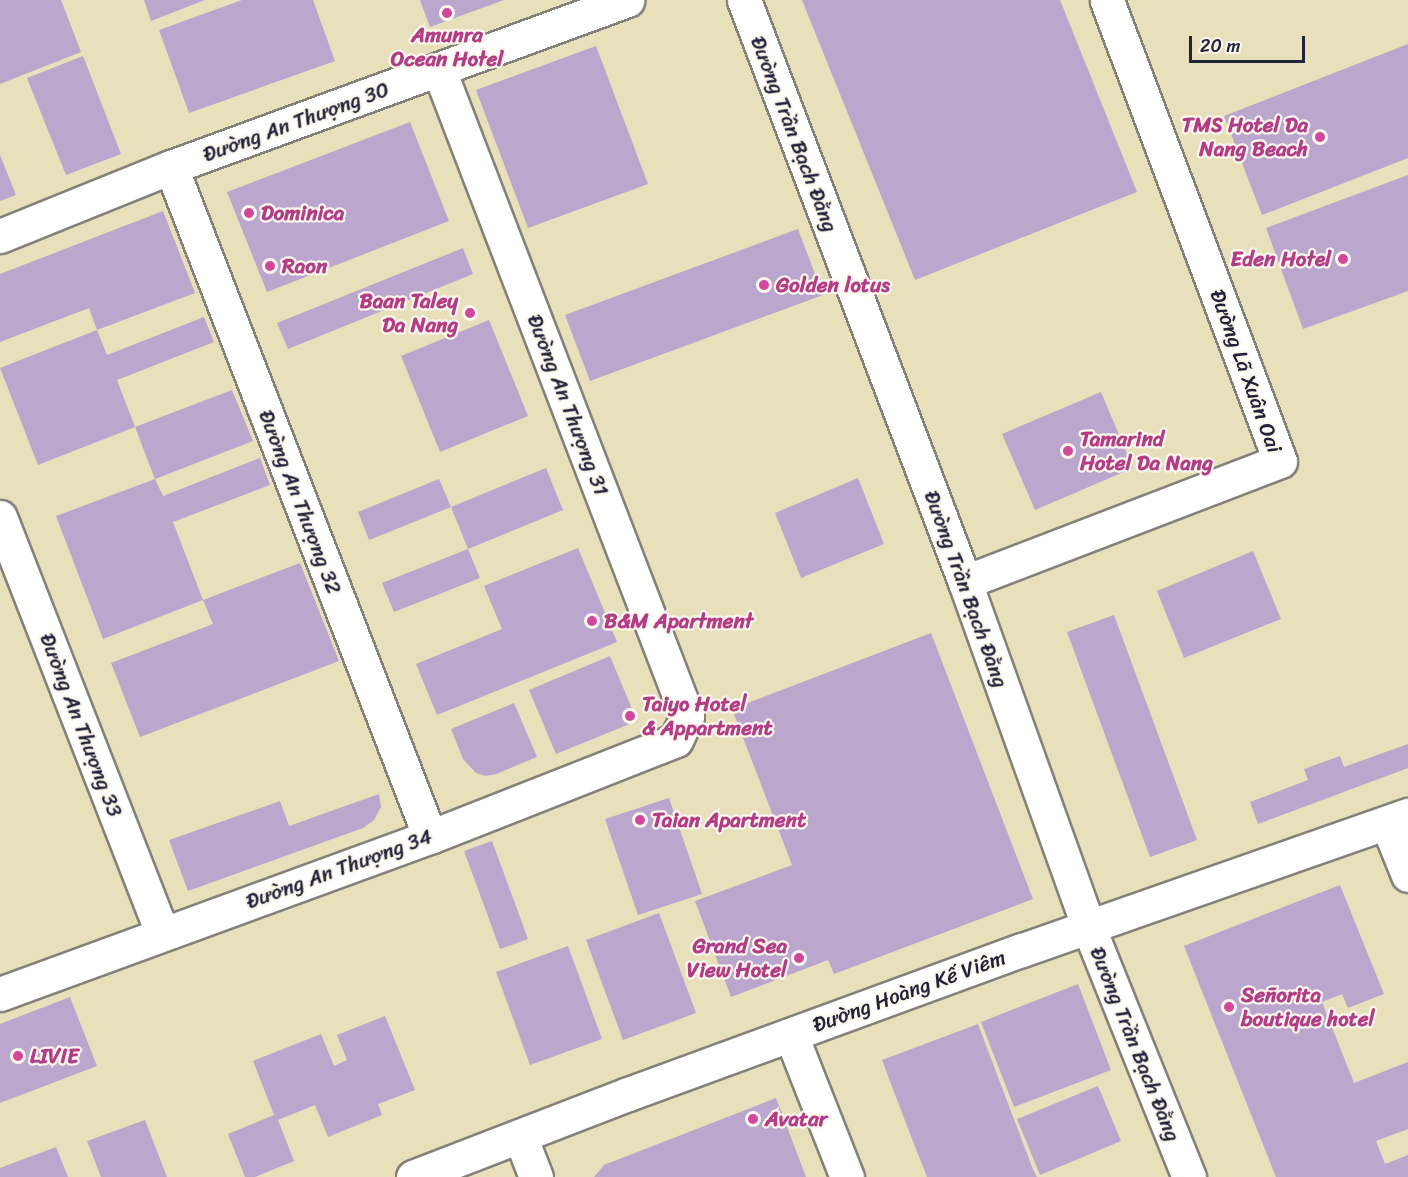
<!DOCTYPE html>
<meta charset="utf-8">
<style>
body{margin:0}
#map{position:relative;width:1408px;height:1177px;overflow:hidden;background:#e7e0ba;font-family:Sriracha,sans-serif}
div>[style]{position:absolute}
[style*='--x']{left:calc(var(--x)*1px);top:calc(var(--y)*1px);width:calc(var(--w)*1px);rotate:calc(var(--a)*1deg)}
.building>*{inset:0;background:#bba6ce}
.roads{filter:drop-shadow(2px 0 #84817a) drop-shadow(-2px 0 #84817a) drop-shadow(0 2px #84817a) drop-shadow(0 -2px #84817a)}
.minor>*{height:33px;margin:-16.5px;padding:0 16.5px;transform-origin:16.5px;border-radius:16.5px;background:#fff}
.dots>*{width:16px;height:16px;translate:-50% -50%;box-sizing:border-box;border:3px solid #fbf7ec;border-radius:50%}
span{translate:-50% -50%;white-space:nowrap;text-align:center;line-height:1.15;-webkit-text-stroke:4.5px #fbf7ec;paint-order:stroke}
.hotel-label{font-size:21px;color:#b23c85;font-weight:700}
.right{translate:-100% -50%;text-align:right}
.left{translate:0 -50%;text-align:left}
.street-label{font-size:21px;color:#22223b}
.scale{position:absolute;left:1189px;top:36px;width:116px;height:27px;box-sizing:border-box;border:3px solid #22223b;border-top:0;padding-left:8px;font-size:18px;line-height:21px;white-space:nowrap;color:#22223b;-webkit-text-stroke:4px #fbf7ec;paint-order:stroke}
</style>
<div id="map">
<div class="building">
<i style="clip-path:polygon(0 0,61px 0,81px 52px,0 84px)"></i>
<i style="clip-path:polygon(144px 0,205px 0,151px 21px)"></i>
<i style="clip-path:polygon(242px 0,313px 0,335px 61px,189px 113px,159px 30px)"></i>
<i style="clip-path:polygon(420px 0,504px 0,430px 27px)"></i>
<i style="clip-path:polygon(802px 0,1060px 0,1137px 192px,915px 280px)"></i>
<i style="clip-path:polygon(1408px 44px,1408px 158px,1262px 215px,1224px 116px)"></i>
<i style="clip-path:polygon(596px 46px,648px 184px,528px 228px,476px 90px)"></i>
<i style="clip-path:polygon(83px 56px,121px 154px,66px 175px,27px 78px)"></i>
<i style="clip-path:polygon(410px 122px,449px 221px,267px 292px,227px 192px)"></i>
<i style="clip-path:polygon(0 155px,16px 195px,0 201px)"></i>
<i style="clip-path:polygon(1408px 175px,1408px 291px,1303px 329px,1266px 228px)"></i>
<i style="clip-path:polygon(163px 211px,195px 293px,97px 330px,89px 308px,0 342px,0 274px)"></i>
<i style="clip-path:polygon(798px 229px,823px 295px,590px 381px,565px 315px)"></i>
<i style="clip-path:polygon(463px 248px,473px 274px,288px 349px,277px 323px)"></i>
<i style="clip-path:polygon(204px 317px,214px 342px,117px 380px,135px 427px,38px 465px,0 368px,97px 330px,107px 355px)"></i>
<i style="clip-path:polygon(489px 320px,528px 416px,440px 452px,401px 356px)"></i>
<i style="clip-path:polygon(232px 390px,253px 441px,155px 479px,135px 427px)"></i>
<i style="clip-path:polygon(1101px 392px,1133px 468px,1035px 510px,1002px 434px)"></i>
<i style="clip-path:polygon(260px 458px,270px 485px,173px 522px,203px 600px,103px 639px,56px 516px,155px 479px,163px 496px)"></i>
<i style="clip-path:polygon(546px 468px,563px 510px,468px 549px,451px 507px)"></i>
<i style="clip-path:polygon(858px 478px,884px 544px,801px 578px,775px 513px)"></i>
<i style="clip-path:polygon(439px 479px,451px 507px,369px 540px,358px 512px)"></i>
<i style="clip-path:polygon(578px 548px,617px 642px,437px 715px,416px 664px,502px 629px,484px 586px)"></i>
<i style="clip-path:polygon(468px 549px,480px 578px,394px 612px,382px 583px)"></i>
<i style="clip-path:polygon(1253px 551px,1281px 619px,1184px 658px,1157px 591px)"></i>
<i style="clip-path:polygon(300px 563px,339px 661px,140px 737px,111px 663px,213px 624px,203px 600px)"></i>
<i style="clip-path:polygon(1114px 615px,1197px 840px,1150px 857px,1067px 632px)"></i>
<i style="clip-path:polygon(931px 633px,1033px 899px,834px 974px,828px 960px,731px 997px,695px 901px,792px 865px,732px 709px)"></i>
<i style="clip-path:polygon(610px 656px,637px 721px,556px 754px,529px 690px)"></i>
<i style="clip-path:polygon(514px 703px,537px 757px,496px 774px,486px 776px,476px 773px,463px 759px,451px 729px)"></i>
<i style="clip-path:polygon(1408px 744px,1408px 768px,1258px 824px,1250px 802px,1308px 780px,1304px 769px,1340px 756px,1344px 767px)"></i>
<i style="clip-path:polygon(379px 794px,381px 807px,374px 820px,363px 828px,188px 891px,169px 840px,280px 801px,289px 826px)"></i>
<i style="clip-path:polygon(669px 798px,702px 894px,638px 915px,605px 819px)"></i>
<i style="clip-path:polygon(492px 841px,528px 939px,500px 949px,464px 851px)"></i>
<i style="clip-path:polygon(1340px 885px,1384px 994px,1348px 1008px,1342px 994px,1322px 1002px,1354px 1083px,1408px 1062px,1408px 1129px,1376px 1141px,1385px 1164px,1408px 1155px,1408px 1177px,1276px 1177px,1184px 946px)"></i>
<i style="clip-path:polygon(659px 913px,696px 1013px,623px 1040px,586px 940px)"></i>
<i style="clip-path:polygon(568px 946px,602px 1039px,530px 1065px,496px 972px)"></i>
<i style="clip-path:polygon(1078px 984px,1111px 1070px,1014px 1107px,981px 1022px)"></i>
<i style="clip-path:polygon(70px 997px,97px 1066px,0 1103px,0 1024px)"></i>
<i style="clip-path:polygon(385px 1016px,415px 1090px,378px 1104px,382px 1115px,328px 1137px,315px 1105px,278px 1120px,294px 1161px,255px 1177px,245px 1177px,228px 1134px,274px 1115px,253px 1061px,321px 1034px,334px 1066px,347px 1060px,337px 1035px)"></i>
<i style="clip-path:polygon(978px 1024px,1032px 1167px,1037px 1177px,927px 1177px,907px 1126px,882px 1060px)"></i>
<i style="clip-path:polygon(1098px 1086px,1121px 1141px,1040px 1175px,1017px 1119px)"></i>
<i style="clip-path:polygon(776px 1098px,806px 1177px,594px 1177px,604px 1165px)"></i>
<i style="clip-path:polygon(145px 1120px,167px 1177px,101px 1177px,87px 1141px)"></i>
<i style="clip-path:polygon(56px 1147px,68px 1177px,0 1177px,0 1168px)"></i>
</div>
<div class="roads">
<div class="minor">
<i style="--x:744;--y:0;--w:623;--a:69.21"></i>
<i style="--x:965;--y:582;--w:365;--a:70.3"></i>
<i style="--x:1088;--y:926;--w:271;--a:68.1"></i>
<i style="--x:171;--y:167;--w:718;--a:68.87"></i>
<i style="--x:0;--y:236;--w:184;--a:-22"></i>
<i style="--x:171;--y:167;--w:486;--a:-20.1"></i>
<i style="--x:0;--y:517;--w:446;--a:68.7"></i>
<i style="--x:965;--y:582;--w:337;--a:-21"></i>
<i style="--x:1280;--y:461;--w:492;--a:-110.6"></i>
<i style="--x:1387;--y:823;--w:56;--a:68"></i>
<i style="--x:0;--y:994;--w:458;--a:-20.1"></i>
<i style="--x:430;--y:837;--w:264;--a:-21.5"></i>
<i style="--x:676;--y:740;--w:26;--a:-65"></i>
<i style="--x:687;--y:716;--w:692;--a:-111"></i>
<i style="--x:791;--y:1035;--w:153;--a:68.5"></i>
<i style="--x:520;--y:1136;--w:44;--a:68.7"></i>
<i style="--x:413;--y:1177;--w:230;--a:-21.1"></i>
<i style="--x:628;--y:1094;--w:419;--a:-20.1"></i>
<i style="--x:1022;--y:950;--w:409;--a:-19.3"></i>
</div>
</div>
<div class="dots">
<i style="left:447px;top:13px;background:#d1479c"></i>
<i style="left:1320px;top:137px;background:#d1479c"></i>
<i style="left:249px;top:213px;background:#d1479c"></i>
<i style="left:1343px;top:259px;background:#d1479c"></i>
<i style="left:270px;top:266px;background:#d1479c"></i>
<i style="left:764px;top:285px;background:#d1479c"></i>
<i style="left:470px;top:313px;background:#d1479c"></i>
<i style="left:1068px;top:451px;background:#d1479c"></i>
<i style="left:592px;top:621px;background:#d1479c"></i>
<i style="left:630px;top:716px;background:#d1479c"></i>
<i style="left:640px;top:820px;background:#d1479c"></i>
<i style="left:799px;top:958px;background:#d1479c"></i>
<i style="left:1229px;top:1007px;background:#d1479c"></i>
<i style="left:18px;top:1056px;background:#d1479c"></i>
<i style="left:753px;top:1119px;background:#d1479c"></i>
</div>
<div class="hotel-label">
<span style="left:447px;top:47px">Amunra<br>Ocean Hotel</span>
<span class="right" style="left:1308px;top:137px">TMS Hotel Da<br>Nang Beach</span>
<span class="left" style="left:261px;top:213px">Dominica</span>
<span class="right" style="left:1331px;top:259px">Eden Hotel</span>
<span class="left" style="left:282px;top:266px">Raon</span>
<span class="left" style="left:776px;top:285px">Golden lotus</span>
<span class="right" style="left:458px;top:313px">Baan Taley<br>Da Nang</span>
<span class="left" style="left:1080px;top:451px">Tamarind<br>Hotel Da Nang</span>
<span class="left" style="left:604px;top:621px">B&amp;M Apartment</span>
<span class="left" style="left:642px;top:716px">Taiyo Hotel<br>&amp; Appartment</span>
<span class="left" style="left:652px;top:820px">Taian Apartment</span>
<span class="right" style="left:787px;top:958px">Grand Sea<br>View Hotel</span>
<span class="left" style="left:1241px;top:1007px">Señorita<br>boutique hotel</span>
<span class="left" style="left:30px;top:1056px">LIVIE</span>
<span class="left" style="left:765px;top:1119px">Avatar</span>
</div>
<div class="street-label">
<span style="left:296px;top:122px;rotate:-20deg">Đường An Thượng 30</span>
<span style="left:794px;top:134px;rotate:69deg">Đường Trần Bạch Đằng</span>
<span style="left:1246px;top:371px;rotate:70deg">Đường Lã Xuân Oai</span>
<span style="left:568px;top:405px;rotate:69deg">Đường An Thượng 31</span>
<span style="left:300px;top:502px;rotate:69deg">Đường An Thượng 32</span>
<span style="left:966px;top:589px;rotate:70deg">Đường Trần Bạch Đằng</span>
<span style="left:81px;top:725px;rotate:69deg">Đường An Thượng 33</span>
<span style="left:339px;top:869px;rotate:-20deg">Đường An Thượng 34</span>
<span style="left:909px;top:991px;rotate:-20deg">Đường Hoàng Kế Viêm</span>
<span style="left:1135px;top:1044px;rotate:68deg">Đường Trần Bạch Đằng</span>
</div>
<div class="scale">20 m</div>
</div>
